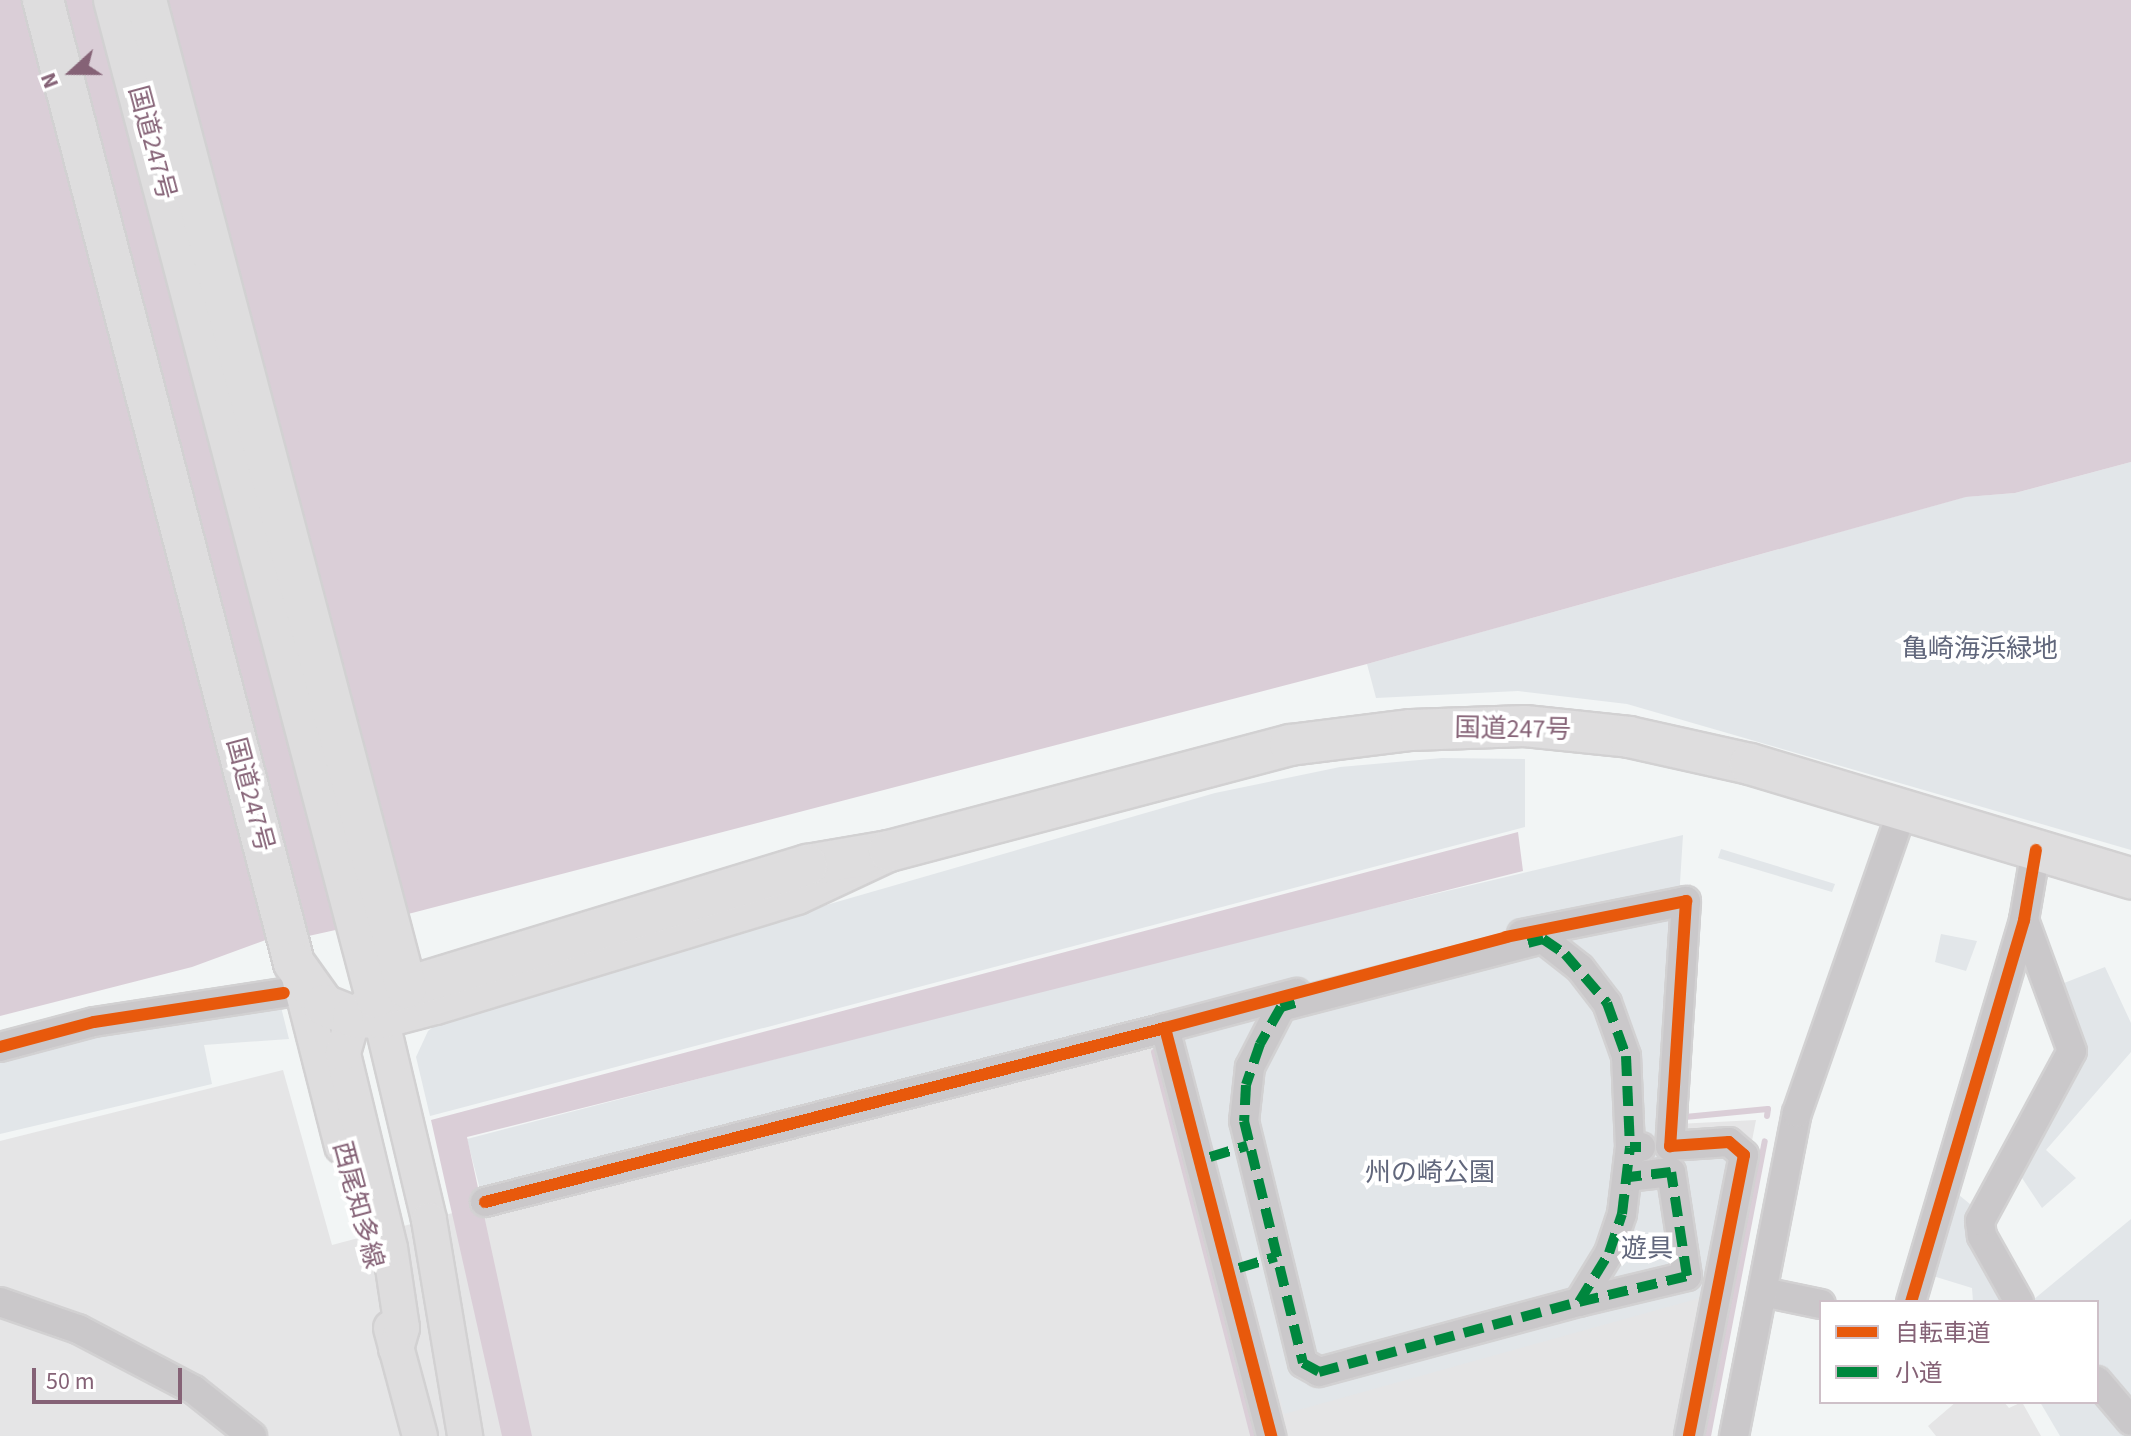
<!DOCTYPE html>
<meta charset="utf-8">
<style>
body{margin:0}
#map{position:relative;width:2131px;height:1436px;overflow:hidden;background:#f2f5f5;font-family:"Source Sans 3","Noto Sans JP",sans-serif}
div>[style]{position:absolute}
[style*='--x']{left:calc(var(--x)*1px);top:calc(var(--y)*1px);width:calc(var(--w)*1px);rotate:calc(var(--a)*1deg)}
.built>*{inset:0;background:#e5e5e6}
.green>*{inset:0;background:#e2e6e9}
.water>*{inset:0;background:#daced7}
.stream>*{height:6px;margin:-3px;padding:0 3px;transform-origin:3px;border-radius:3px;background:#daced7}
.roads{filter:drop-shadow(2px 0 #d2d1d2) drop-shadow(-2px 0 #d2d1d2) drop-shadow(0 2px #d2d1d2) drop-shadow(0 -2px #d2d1d2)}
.minor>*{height:28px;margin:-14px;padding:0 14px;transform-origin:14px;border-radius:14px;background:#cac8ca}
.major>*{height:34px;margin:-17px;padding:0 17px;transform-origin:17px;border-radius:17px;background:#deddde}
.highway>*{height:40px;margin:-20px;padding:0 20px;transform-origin:20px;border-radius:20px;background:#deddde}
.quiet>*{height:10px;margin-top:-5px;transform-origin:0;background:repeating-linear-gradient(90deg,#00873e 0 20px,transparent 0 30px)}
.cycleway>*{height:12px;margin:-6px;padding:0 6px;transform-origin:6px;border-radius:6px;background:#e8590c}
span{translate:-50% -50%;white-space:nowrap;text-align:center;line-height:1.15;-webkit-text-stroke:8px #fff;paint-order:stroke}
.street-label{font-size:26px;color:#856276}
.park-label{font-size:26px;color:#61677c}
.legend{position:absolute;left:1819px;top:1300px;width:280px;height:104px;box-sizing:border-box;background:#fff;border:2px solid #cec0c8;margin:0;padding:10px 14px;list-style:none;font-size:24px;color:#856276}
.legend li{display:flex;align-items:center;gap:16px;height:40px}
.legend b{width:40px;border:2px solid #cec0c8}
.north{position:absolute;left:32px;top:32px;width:80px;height:80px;-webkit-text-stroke:6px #fff;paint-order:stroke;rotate:249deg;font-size:22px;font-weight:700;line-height:32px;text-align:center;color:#856276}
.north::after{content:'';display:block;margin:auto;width:28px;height:36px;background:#856276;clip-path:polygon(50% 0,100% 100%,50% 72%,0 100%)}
.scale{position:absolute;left:32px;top:1368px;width:150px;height:36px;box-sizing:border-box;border:4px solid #856276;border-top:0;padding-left:10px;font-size:24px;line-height:28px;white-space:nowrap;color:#856276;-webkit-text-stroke:6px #fff;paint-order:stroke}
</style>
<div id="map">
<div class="built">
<i style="clip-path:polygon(1691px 884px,1677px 1124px,1756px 1120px,1695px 1436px,0 1436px,0 1141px,283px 1070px,332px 1245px)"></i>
<i style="clip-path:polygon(1956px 1402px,2004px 1402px,2009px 1408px,2022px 1402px,2041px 1436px,1936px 1436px,1928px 1426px)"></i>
</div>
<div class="green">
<i style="clip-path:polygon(2131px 462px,2131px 850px,1627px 704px,1518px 691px,1376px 698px,1367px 664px,1965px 497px,2015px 493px)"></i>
<i style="clip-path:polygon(1442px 758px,1525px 759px,1525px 827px,430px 1116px,416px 1057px,428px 1031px,451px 1013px,1215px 793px,1340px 767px)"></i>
<i style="clip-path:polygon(1683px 835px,1664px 1139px,1731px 1157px,1711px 1295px,1284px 1414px,1177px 1016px,482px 1197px,467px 1139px,1164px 958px)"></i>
<i style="clip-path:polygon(1721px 849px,1835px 884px,1832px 892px,1718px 858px)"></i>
<i style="clip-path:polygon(1941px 934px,1977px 941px,1966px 971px,1935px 962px)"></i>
<i style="clip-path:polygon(2105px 967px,2131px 1023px,2131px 1052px,2046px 1150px,2076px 1178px,2042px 1208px,2016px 1169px,2081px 1049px,2059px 985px)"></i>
<i style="clip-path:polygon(281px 1007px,289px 1039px,204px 1045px,212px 1084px,0 1134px,0 1060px,89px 1037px)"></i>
<i style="clip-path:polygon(1959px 1195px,1976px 1209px,2019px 1302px,1973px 1302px,1972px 1288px,1933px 1276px)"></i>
<i style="clip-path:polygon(2131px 1219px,2131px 1402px,2097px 1363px,2097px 1302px,2033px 1300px)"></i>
<i style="clip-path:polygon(2040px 1402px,2097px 1402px,2127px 1436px,2060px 1436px)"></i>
</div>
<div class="water">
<i style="clip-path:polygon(0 0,2131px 0,2131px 462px,2015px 493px,1966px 497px,1367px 664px,412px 913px,295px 939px,274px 937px,192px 967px,0 1016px)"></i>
<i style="clip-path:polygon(1518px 832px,1523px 871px,467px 1137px,532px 1436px,502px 1436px,431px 1120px)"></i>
</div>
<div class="stream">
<i style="--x:1154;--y:1052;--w:397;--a:75.5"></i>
<i style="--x:1686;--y:1111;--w:6;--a:99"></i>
<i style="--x:1685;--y:1117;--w:83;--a:-5.5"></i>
<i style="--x:1768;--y:1109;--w:7;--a:98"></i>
<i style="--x:1708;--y:1436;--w:300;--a:-79.1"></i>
</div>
<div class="roads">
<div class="minor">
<i style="--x:1522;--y:934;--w:167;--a:-11.4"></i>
<i style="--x:1686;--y:901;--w:246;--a:93.7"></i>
<i style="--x:1670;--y:1146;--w:59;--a:-3.9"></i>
<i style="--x:1729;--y:1142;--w:20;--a:41"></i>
<i style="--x:1744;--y:1155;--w:286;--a:101.1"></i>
<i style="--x:1165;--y:1028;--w:136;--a:-15"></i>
<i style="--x:0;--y:1047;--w:97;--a:-14.9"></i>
<i style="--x:94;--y:1022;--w:192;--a:-8.7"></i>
<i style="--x:1630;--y:1147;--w:91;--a:-92.5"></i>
<i style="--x:1626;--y:1056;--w:56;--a:-109.7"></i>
<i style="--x:1607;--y:1003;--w:44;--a:-127.6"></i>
<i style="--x:1580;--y:968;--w:47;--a:-141.9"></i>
<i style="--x:1543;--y:939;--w:271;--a:165.5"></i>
<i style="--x:1281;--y:1007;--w:68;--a:117.3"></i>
<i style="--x:1250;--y:1067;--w:54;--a:96.3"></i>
<i style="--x:1244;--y:1121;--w:249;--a:76.3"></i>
<i style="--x:1303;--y:1363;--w:18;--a:29"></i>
<i style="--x:1319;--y:1372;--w:269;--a:-15.1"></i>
<i style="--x:1579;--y:1302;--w:57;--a:-58.5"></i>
<i style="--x:1609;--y:1253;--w:41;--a:-71.6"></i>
<i style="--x:1622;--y:1214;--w:67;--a:-83.2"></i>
<i style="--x:1630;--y:1147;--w:11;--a:0"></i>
<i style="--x:485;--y:1202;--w:702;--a:-14.35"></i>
<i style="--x:1165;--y:1028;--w:422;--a:75.4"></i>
<i style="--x:1763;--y:1292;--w:59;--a:11.7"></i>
<i style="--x:0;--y:1302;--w:83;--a:19.1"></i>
<i style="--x:78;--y:1329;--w:131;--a:27.7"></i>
<i style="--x:194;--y:1390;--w:74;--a:38.4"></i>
<i style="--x:1579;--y:1302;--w:111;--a:-13.5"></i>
<i style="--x:1687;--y:1276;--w:105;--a:-98.7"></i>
<i style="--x:1671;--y:1172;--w:42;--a:173.2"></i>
<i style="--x:1911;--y:1302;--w:398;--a:-73.5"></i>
<i style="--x:2024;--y:920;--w:71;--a:-80.3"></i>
<i style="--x:2019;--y:1302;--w:76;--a:-119.3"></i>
<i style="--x:1982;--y:1236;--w:15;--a:-98"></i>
<i style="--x:1980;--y:1221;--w:193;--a:-61.6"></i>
<i style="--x:2072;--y:1051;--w:140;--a:-110.1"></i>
<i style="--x:2097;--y:1381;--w:52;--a:49.6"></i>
<i style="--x:1734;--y:1436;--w:329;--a:-79"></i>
<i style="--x:1797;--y:1113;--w:320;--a:-70.8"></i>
</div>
<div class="major">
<i style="--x:298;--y:973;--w:179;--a:75.7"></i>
<i style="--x:391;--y:1328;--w:112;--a:75"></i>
<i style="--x:396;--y:1349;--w:22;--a:-74"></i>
<i style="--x:402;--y:1328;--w:81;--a:-98.5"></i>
<i style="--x:390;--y:1248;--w:201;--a:-103.6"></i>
<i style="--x:343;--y:1053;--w:37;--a:-74"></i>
<i style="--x:353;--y:1017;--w:30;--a:-41"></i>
<i style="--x:376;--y:997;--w:229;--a:76.6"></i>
<i style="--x:429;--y:1220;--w:219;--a:80.5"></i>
</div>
<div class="highway">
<i style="--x:43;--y:0;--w:995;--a:75.39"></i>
<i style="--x:294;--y:963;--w:52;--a:54.5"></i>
<i style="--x:324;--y:1005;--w:31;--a:22"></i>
<i style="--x:353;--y:1017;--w:29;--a:2"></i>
<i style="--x:382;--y:1018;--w:55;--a:-14.8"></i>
<i style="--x:435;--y:1004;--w:378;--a:-16.9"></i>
<i style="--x:797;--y:894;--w:102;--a:-25.1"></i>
<i style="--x:889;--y:851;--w:83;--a:170.3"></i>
<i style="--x:807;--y:865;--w:451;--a:163"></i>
<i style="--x:376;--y:997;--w:1031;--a:-104.72"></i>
<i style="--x:146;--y:0;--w:1021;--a:75.24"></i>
<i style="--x:889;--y:851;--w:415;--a:-14.8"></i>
<i style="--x:1290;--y:745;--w:122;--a:-7.1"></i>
<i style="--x:1411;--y:730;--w:114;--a:-2"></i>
<i style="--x:1525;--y:726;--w:105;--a:6"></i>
<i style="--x:1629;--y:737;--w:124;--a:12.6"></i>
<i style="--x:1750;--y:764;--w:398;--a:16.7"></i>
</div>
</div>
<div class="quiet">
<i style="--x:1528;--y:943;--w:16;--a:-15"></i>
<i style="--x:1543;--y:939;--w:27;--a:34"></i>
<i style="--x:1565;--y:954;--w:65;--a:49.4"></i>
<i style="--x:1607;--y:1003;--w:56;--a:70.3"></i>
<i style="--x:1626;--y:1056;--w:91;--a:87.5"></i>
<i style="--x:1295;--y:1003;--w:15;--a:164"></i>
<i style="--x:1281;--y:1007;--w:43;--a:119.6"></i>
<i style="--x:1260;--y:1044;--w:43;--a:108.9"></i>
<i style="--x:1246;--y:1085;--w:36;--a:93"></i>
<i style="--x:1244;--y:1121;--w:249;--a:76.3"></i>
<i style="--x:1303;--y:1363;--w:18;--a:29"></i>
<i style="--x:1319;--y:1372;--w:269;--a:-15.1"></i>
<i style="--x:1579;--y:1302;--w:57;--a:-58.5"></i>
<i style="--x:1609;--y:1253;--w:41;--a:-71.6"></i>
<i style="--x:1622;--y:1214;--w:67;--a:-83.2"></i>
<i style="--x:1630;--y:1147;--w:11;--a:0"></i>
<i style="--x:1210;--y:1157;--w:39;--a:-17"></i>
<i style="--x:1239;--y:1268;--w:39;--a:-17"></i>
<i style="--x:1579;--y:1302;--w:111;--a:-13.5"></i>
<i style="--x:1687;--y:1276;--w:105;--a:-98.7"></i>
<i style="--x:1671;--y:1172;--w:42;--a:173.2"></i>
</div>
<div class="cycleway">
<i style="--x:1165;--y:1028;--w:353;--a:-14.9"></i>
<i style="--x:1506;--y:937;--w:184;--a:-11.3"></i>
<i style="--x:1686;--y:901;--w:246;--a:93.7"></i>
<i style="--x:1670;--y:1146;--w:59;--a:-3.9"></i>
<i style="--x:1729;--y:1142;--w:20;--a:41"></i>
<i style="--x:1744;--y:1155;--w:286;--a:101.1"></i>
<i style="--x:0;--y:1047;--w:97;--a:-14.9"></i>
<i style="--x:94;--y:1022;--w:192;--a:-8.7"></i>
<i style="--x:485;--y:1202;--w:702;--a:-14.35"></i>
<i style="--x:1165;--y:1028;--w:422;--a:75.4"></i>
<i style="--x:1911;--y:1302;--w:398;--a:-73.5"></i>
<i style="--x:2024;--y:920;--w:71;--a:-80.3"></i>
</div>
<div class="street-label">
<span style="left:152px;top:143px;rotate:75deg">国道247号</span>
<span style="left:1513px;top:729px;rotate:1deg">国道247号</span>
<span style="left:250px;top:795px;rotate:75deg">国道247号</span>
<span style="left:358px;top:1205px;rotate:75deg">西尾知多線</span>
</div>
<div class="park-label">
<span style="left:1980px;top:649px">亀崎海浜緑地</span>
<span style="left:1430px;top:1173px">州の崎公園</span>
<span style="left:1647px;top:1249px">遊具</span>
</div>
<ul class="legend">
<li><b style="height:10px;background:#e8590c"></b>自転車道</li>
<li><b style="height:10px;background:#00873e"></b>小道</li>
</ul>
<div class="north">N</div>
<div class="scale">50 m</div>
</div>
